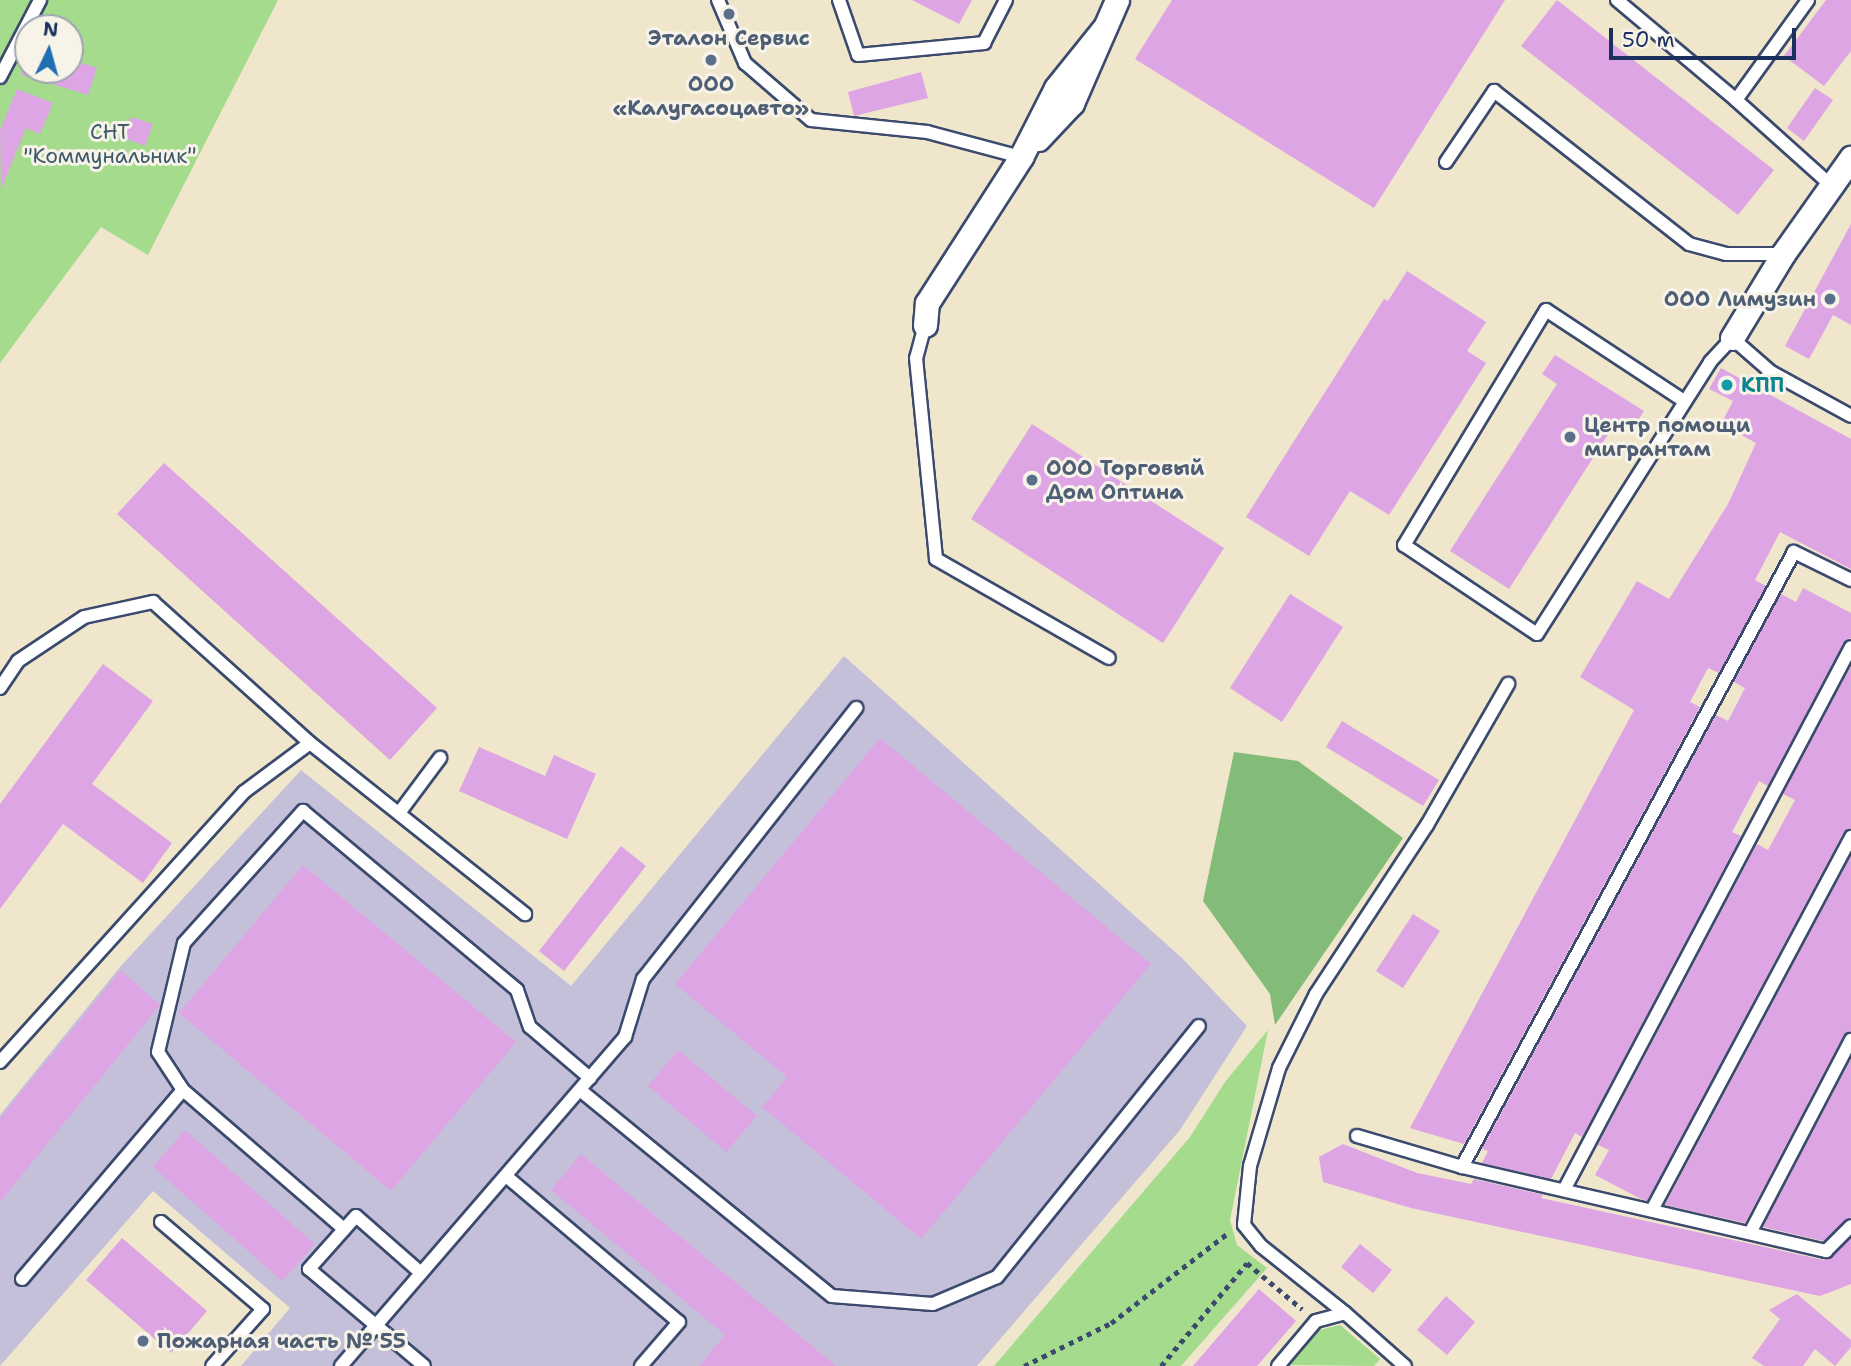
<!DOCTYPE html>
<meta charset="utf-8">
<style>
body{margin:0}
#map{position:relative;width:1851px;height:1366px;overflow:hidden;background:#efe6cc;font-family:"Shantell Sans",sans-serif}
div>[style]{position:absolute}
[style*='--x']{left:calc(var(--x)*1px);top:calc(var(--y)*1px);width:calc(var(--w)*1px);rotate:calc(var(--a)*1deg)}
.industrial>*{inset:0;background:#c5c0da}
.green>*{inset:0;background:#a4db8c}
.forest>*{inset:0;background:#83bb78}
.building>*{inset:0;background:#dda5e3}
.path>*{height:4.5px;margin-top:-2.25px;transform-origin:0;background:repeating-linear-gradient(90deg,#3b4a6e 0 5px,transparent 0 10px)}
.roads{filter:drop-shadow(2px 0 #3b4a6e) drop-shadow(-2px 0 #3b4a6e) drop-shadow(0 2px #3b4a6e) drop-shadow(0 -2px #3b4a6e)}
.service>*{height:12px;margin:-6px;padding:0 6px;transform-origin:6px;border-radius:6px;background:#fff}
.minor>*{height:23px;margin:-11.5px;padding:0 11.5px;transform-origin:11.5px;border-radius:11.5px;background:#fff}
.dots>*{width:19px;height:19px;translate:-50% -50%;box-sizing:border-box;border:4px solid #f7f3e8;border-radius:50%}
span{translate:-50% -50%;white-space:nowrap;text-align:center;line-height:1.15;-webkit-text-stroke:6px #f7f3e8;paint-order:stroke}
.service-label{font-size:21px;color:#4e5e75;font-weight:700}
.right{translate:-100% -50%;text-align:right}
.left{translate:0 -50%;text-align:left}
.park-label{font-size:21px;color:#3d5a6a}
.culture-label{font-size:21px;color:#0d838f;font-weight:700}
.north{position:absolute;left:14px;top:14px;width:70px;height:70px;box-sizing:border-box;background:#f7f3e8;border:2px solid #9fa5b1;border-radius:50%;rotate:5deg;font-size:19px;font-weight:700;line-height:28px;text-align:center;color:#1b2f5e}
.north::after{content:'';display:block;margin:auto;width:24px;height:32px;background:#1f6fb2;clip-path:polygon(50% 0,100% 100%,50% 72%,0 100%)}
.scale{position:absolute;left:1609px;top:28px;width:187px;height:32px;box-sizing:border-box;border:4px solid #1b2f5e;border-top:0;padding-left:9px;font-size:21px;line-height:24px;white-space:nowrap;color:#1b2f5e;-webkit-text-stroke:5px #f7f3e8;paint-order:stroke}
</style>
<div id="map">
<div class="industrial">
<i style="clip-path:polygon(844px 656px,1182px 958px,1247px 1026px,1180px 1130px,977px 1366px,241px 1366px,290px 1308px,153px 1191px,0 1366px,0 1115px,120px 967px,301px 770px,571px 986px)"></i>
</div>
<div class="green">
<i style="clip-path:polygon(evenodd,0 0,278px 0,148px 255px,101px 227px,0 363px,0 0,28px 28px,70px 28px,70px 70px,28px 70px,28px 28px)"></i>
<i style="clip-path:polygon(1268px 1030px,1230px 1220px,1237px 1245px,1267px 1268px,1181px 1366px,994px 1366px,1190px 1137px,1225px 1082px)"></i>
<i style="clip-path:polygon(1340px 1325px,1380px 1359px,1374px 1366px,1289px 1365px,1319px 1330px)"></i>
</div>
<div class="forest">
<i style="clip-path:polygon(1234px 752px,1298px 761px,1403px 838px,1275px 1025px,1270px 994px,1203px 901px)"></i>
</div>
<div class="building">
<i style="clip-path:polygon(912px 0,972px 0,959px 24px)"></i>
<i style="clip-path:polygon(1172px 0,1505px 0,1374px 208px,1135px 59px)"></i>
<i style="clip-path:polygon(1557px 0,1774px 170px,1738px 215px,1521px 46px)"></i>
<i style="clip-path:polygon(1826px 0,1851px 0,1851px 51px,1824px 86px,1784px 56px)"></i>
<i style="clip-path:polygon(70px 59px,97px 68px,88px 95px,22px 75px,22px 70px,70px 70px)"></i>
<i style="clip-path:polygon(921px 72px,928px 98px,854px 116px,848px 92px)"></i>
<i style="clip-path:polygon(1815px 88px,1833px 100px,1804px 141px,1787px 128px)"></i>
<i style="clip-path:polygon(17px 89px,53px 103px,40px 134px,26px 128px,1px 190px,0 130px)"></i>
<i style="clip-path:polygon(131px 117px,153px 124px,145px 146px,124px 138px)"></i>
<i style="clip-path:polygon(1851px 224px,1851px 325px,1833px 315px,1809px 359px,1785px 346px)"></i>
<i style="clip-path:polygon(1407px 271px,1486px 322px,1467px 351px,1486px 363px,1389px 515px,1350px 491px,1309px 556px,1246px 517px,1384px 299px,1388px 301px)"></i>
<i style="clip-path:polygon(1555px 355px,1644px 411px,1631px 431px,1616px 422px,1509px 589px,1450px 551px,1557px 384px,1542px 374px)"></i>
<i style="clip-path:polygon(1721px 368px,1851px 439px,1851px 569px,1780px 532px,1755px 580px,1766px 586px,1719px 673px,1708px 668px,1690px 702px,1700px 707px,1464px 1144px,1410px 1128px,1634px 710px,1580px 677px,1637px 581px,1669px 599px,1728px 504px,1756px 443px,1721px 424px,1733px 401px,1709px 389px)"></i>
<i style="clip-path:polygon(1032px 424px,1224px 548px,1163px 643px,971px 519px)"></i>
<i style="clip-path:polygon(164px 463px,437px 708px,390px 760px,117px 514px)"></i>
<i style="clip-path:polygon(1803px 588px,1851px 613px,1851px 638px,1843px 643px,1768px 786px,1759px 781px,1732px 832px,1741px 836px,1582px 1137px,1575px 1133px,1551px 1179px,1482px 1163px,1488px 1151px,1482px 1149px,1716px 715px,1728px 721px,1745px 688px,1734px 682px,1781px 594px,1796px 602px)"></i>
<i style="clip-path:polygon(1290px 594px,1343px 627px,1282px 722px,1230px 688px)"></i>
<i style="clip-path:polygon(103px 664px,153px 701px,92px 784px,172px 843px,143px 883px,63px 824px,0 909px,0 804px)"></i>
<i style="clip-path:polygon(1851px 666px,1851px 828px,1843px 833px,1647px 1201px,1641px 1199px,1595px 1175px,1609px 1150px,1598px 1145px,1757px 844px,1768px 850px,1795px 800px,1783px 794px)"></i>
<i style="clip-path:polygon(1342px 721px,1439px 780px,1423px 806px,1326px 747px)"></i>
<i style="clip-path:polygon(880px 738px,1151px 964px,921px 1239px,762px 1107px,787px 1077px,675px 984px)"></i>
<i style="clip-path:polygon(479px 747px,545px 776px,554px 755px,596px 774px,567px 839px,459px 791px)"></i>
<i style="clip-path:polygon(621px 846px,646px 866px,564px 971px,539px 951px)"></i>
<i style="clip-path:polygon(1851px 856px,1851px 1031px,1843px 1036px,1745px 1223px,1665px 1205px)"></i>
<i style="clip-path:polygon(303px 865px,516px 1042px,391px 1191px,179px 1013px)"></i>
<i style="clip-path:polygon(1413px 914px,1440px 931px,1403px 988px,1376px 971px)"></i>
<i style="clip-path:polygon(121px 970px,160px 1005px,0 1202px,0 1118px)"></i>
<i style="clip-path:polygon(678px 1050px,757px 1116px,726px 1152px,648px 1086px)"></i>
<i style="clip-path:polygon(1851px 1059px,1851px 1217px,1823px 1241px,1763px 1227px)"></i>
<i style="clip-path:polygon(185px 1130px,315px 1244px,282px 1281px,153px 1167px)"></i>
<i style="clip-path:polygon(1343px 1144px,1417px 1173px,1471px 1184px,1474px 1179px,1543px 1195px,1541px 1198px,1824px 1260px,1851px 1238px,1851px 1284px,1820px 1296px,1411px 1208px,1323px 1182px,1319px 1157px)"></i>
<i style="clip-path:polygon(581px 1154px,836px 1366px,699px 1366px,725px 1335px,551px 1190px)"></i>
<i style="clip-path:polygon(122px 1238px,207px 1311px,171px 1353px,86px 1280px)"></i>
<i style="clip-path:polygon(1360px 1244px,1392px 1270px,1373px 1293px,1341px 1267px)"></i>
<i style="clip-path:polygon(1259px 1289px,1296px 1321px,1257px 1366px,1193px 1366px)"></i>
<i style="clip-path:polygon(1797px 1294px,1851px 1340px,1851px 1347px,1835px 1366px,1815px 1349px,1803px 1366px,1764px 1366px,1752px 1358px,1780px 1319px,1769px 1310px)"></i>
<i style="clip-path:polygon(1446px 1296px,1475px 1322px,1447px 1355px,1417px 1330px)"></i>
</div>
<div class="path">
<i style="--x:1247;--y:1263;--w:72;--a:39.9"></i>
<i style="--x:1024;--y:1366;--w:97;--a:-26.3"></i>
<i style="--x:1111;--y:1323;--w:148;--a:-37.6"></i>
<i style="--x:1161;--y:1366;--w:134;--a:-50.1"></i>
</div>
<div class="roads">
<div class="service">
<i style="--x:718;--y:0;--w:69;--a:66.8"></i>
<i style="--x:745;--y:63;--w:87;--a:40.8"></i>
<i style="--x:811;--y:120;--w:117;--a:5.9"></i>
<i style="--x:927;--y:132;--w:97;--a:14.9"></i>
<i style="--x:839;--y:0;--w:58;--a:70.9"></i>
<i style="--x:858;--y:55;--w:127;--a:-5.4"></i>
<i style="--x:984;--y:43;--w:48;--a:-62.9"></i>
<i style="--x:1617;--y:0;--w:155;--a:40"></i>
<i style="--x:1736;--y:100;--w:123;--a:-54.2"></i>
<i style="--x:0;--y:77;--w:87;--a:-62.5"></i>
<i style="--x:1736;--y:100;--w:129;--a:41.9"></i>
<i style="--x:1446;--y:162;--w:86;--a:-55.9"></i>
<i style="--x:1494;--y:91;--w:248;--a:38.1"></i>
<i style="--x:1689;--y:244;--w:38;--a:15"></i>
<i style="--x:1726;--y:254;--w:57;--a:0"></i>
<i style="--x:925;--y:325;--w:34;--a:105"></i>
<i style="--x:916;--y:358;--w:202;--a:84.3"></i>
<i style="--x:936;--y:559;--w:199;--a:29.8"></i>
<i style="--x:1684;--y:401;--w:165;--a:-146.6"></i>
<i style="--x:1546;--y:310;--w:275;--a:121.1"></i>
<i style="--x:1404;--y:545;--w:160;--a:33.8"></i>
<i style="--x:1537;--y:634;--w:322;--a:-57.5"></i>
<i style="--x:1710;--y:362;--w:33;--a:-47"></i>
<i style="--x:1732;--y:338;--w:52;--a:41.1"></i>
<i style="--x:1771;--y:372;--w:91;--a:28.8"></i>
<i style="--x:1851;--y:580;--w:64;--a:-153.8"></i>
<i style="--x:1794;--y:552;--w:699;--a:118.36"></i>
<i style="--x:1462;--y:1167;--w:374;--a:13"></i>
<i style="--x:1826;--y:1251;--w:35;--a:-45"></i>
<i style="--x:0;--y:688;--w:32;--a:-56"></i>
<i style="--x:18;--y:661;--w:79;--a:-33.7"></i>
<i style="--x:84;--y:617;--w:71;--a:-12.3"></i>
<i style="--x:153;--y:602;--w:211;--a:41.9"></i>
<i style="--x:399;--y:813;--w:69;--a:-53.3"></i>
<i style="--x:0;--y:1062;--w:364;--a:-47.9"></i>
<i style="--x:244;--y:792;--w:82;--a:-36.6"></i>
<i style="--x:310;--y:743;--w:275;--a:38.5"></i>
<i style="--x:183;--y:1090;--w:45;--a:-123.3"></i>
<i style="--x:158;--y:1052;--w:112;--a:-76.6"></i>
<i style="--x:184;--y:943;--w:178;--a:-48"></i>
<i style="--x:303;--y:811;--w:279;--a:39.9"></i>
<i style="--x:517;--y:990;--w:39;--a:71"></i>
<i style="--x:530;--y:1027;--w:79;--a:40.4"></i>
<i style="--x:580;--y:1090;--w:325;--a:39.3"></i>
<i style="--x:832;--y:1296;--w:101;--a:4.5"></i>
<i style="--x:933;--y:1304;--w:69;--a:-22.9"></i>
<i style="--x:997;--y:1277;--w:322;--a:-51.2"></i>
<i style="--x:1357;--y:1136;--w:109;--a:16.4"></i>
<i style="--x:506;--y:1176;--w:226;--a:40.2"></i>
<i style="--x:679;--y:1322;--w:58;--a:130.8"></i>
<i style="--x:1564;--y:1190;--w:614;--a:-62.14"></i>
<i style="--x:1652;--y:1210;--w:423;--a:-61.9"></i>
<i style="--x:161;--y:1222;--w:134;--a:40.5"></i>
<i style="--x:263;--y:1309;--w:76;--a:131.8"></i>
<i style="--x:1750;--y:1233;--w:218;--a:-62.4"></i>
<i style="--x:421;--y:1273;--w:86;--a:-138.8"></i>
<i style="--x:356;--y:1216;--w:71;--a:131.6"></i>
<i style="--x:309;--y:1269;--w:150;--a:40.1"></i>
<i style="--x:22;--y:1279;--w:248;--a:-49.6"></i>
<i style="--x:183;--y:1090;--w:213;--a:40.8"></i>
<i style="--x:1345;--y:1313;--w:107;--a:-141.4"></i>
<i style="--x:1261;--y:1246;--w:27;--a:-129"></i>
<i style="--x:1244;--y:1225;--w:59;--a:-84.2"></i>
<i style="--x:1250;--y:1166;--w:102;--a:-73.5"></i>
<i style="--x:1279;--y:1068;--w:83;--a:-63.4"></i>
<i style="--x:1316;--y:994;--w:202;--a:-56.7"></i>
<i style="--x:1427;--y:825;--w:163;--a:-60.1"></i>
<i style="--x:341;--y:1366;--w:435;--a:-49.2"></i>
<i style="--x:625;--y:1037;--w:61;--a:-72.8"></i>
<i style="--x:643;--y:979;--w:345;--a:-51.8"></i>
<i style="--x:1278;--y:1366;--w:59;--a:-49.8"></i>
<i style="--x:1316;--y:1321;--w:30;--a:-15"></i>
<i style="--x:1345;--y:1313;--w:80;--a:41.5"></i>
</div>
<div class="minor">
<i style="--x:1038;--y:139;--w:50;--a:-46.6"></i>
<i style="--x:1072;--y:103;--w:112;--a:-66.4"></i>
<i style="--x:925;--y:325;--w:22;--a:-85"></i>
<i style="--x:927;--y:303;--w:174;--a:-57.2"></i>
<i style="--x:1021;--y:157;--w:77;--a:-63.1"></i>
<i style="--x:1056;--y:88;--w:78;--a:-51.2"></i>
<i style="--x:1732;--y:338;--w:98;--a:-58.7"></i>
<i style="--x:1783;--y:254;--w:118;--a:-54.7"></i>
</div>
</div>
<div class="dots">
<i style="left:729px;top:14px;background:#5c6f8a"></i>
<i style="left:711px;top:60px;background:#5c6f8a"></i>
<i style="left:1830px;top:299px;background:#5c6f8a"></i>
<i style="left:1727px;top:385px;background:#0f9aa8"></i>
<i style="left:1570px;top:437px;background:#5c6f8a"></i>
<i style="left:1032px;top:480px;background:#5c6f8a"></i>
<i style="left:143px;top:1341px;background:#5c6f8a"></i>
</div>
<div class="service-label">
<span style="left:729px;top:38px">Эталон Сервис</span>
<span style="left:711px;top:96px">ООО<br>«Калугасоцавто»</span>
<span class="right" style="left:1816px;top:299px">ООО Лимузин</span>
<span class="left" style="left:1584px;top:437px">Центр помощи<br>мигрантам</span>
<span class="left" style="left:1046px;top:480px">ООО Торговый<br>Дом Оптина</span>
<span class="left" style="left:157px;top:1341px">Пожарная часть № 55</span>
</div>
<div class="park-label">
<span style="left:110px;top:144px">СНТ<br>"Коммунальник"</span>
</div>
<div class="culture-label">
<span class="left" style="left:1741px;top:385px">КПП</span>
</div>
<div class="north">N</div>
<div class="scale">50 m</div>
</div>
